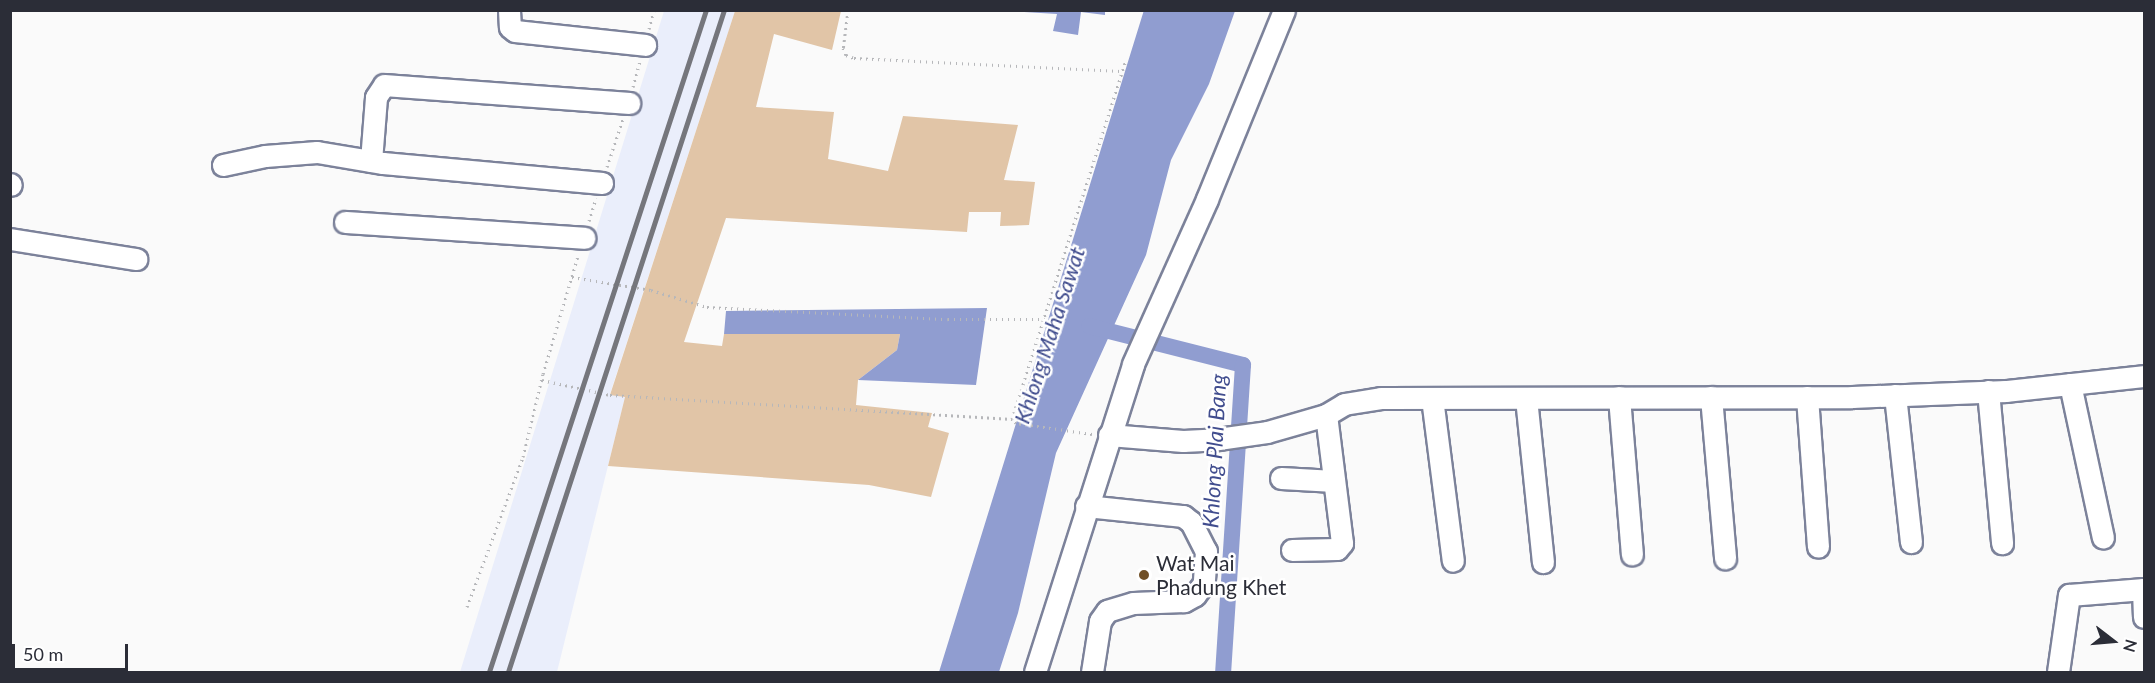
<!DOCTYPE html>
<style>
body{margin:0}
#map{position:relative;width:2155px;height:683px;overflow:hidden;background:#fafafa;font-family:Lato,sans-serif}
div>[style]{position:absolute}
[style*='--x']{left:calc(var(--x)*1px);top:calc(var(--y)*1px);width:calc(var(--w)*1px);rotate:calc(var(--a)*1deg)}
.built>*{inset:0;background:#eaeefb}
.green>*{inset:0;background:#e1c5a7}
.water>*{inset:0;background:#909dd0}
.canal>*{height:16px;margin:-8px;padding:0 8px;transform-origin:8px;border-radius:8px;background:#909dd0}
.path>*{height:3px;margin-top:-1.5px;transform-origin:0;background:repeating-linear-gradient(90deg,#b6b7ba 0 1.5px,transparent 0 6px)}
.roads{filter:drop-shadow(2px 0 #7c829a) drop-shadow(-2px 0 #7c829a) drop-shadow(0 2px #7c829a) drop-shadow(0 -2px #7c829a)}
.minor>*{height:21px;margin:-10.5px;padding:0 10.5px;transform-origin:10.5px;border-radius:10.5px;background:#fff}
.rail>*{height:4.5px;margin:-2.25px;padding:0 2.25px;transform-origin:2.25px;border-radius:2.25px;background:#75767c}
.dots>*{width:16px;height:16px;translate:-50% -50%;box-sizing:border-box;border:3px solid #fff;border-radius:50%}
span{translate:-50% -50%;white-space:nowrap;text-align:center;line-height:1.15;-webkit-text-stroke:5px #fff;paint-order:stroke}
.poi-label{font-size:21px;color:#2b2d37}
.left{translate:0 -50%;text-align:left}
.water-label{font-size:22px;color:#414d8e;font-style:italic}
.frame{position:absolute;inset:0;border:12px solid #2b2d37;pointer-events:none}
.north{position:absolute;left:2083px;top:611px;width:60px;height:60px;-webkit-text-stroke:4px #fff;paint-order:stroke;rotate:106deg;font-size:16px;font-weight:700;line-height:24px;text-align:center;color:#2b2d37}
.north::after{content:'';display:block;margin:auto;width:21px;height:27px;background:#2b2d37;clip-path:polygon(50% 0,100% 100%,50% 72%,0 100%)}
.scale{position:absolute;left:12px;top:644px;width:116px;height:27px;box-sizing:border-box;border:3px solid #2b2d37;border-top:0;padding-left:8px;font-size:18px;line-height:21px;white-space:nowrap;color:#2b2d37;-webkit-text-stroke:4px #fff;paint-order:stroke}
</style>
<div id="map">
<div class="built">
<i style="clip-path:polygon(664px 11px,735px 11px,610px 394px,625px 397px,557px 672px,460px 672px)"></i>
</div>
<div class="green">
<i style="clip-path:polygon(735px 11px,841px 11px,832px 50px,774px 34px,756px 107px,834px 112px,828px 159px,888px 171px,903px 116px,1018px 125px,1004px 180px,1035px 182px,1029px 225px,1000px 226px,1001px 212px,969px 212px,967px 232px,726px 218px,684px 342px,722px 346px,724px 334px,900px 334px,897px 350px,858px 380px,856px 405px,932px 413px,928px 427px,949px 433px,931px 497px,869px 485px,608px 466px,625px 397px,610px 395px)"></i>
</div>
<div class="water">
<i style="clip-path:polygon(1144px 10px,1235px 11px,1209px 84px,1171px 160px,1146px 255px,1056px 453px,1018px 613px,999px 672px,939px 672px)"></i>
<i style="clip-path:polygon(1105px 11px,1105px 15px,1081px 12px,1078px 35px,1053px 31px,1057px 14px,1007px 11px)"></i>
<i style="clip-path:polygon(987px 308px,976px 385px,858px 380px,897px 350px,900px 334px,724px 334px,726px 311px)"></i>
</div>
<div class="canal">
<i style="--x:1089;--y:326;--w:159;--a:14.2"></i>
<i style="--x:1243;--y:365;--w:308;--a:93.7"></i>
</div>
<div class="path">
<i style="--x:848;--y:10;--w:38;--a:97"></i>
<i style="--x:843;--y:48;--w:8;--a:67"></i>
<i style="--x:846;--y:55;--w:9;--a:21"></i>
<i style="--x:854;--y:58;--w:267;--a:2.8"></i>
<i style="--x:649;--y:29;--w:20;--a:-75"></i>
<i style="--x:633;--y:87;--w:27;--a:-75"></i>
<i style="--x:607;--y:167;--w:51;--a:-71.6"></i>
<i style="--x:589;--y:221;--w:24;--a:-73"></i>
<i style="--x:572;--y:277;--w:80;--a:9.3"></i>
<i style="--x:651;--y:290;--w:59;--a:16.9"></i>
<i style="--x:707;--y:307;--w:241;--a:2.9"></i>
<i style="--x:948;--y:319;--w:97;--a:0"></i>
<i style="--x:542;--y:380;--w:70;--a:12.4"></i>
<i style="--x:610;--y:395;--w:403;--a:3.4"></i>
<i style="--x:1092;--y:434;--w:77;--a:-171.8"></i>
<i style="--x:1016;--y:423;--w:6;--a:-135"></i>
<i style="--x:1012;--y:419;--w:374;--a:-72.4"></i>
<i style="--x:467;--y:607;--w:160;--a:-69.5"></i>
<i style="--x:523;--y:457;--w:85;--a:-76.5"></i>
<i style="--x:543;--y:374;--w:123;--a:-73.5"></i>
</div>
<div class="roads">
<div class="minor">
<i style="--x:509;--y:10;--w:17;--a:87"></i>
<i style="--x:510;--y:27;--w:6;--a:39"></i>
<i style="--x:515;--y:31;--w:131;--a:6.1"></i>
<i style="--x:371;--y:161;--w:64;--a:-85.5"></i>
<i style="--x:376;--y:97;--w:14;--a:-56"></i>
<i style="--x:384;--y:85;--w:246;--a:4.2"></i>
<i style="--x:223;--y:165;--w:43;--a:-12.1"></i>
<i style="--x:265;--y:156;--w:52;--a:-4.4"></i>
<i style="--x:317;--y:152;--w:67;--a:9.5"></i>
<i style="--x:383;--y:163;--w:220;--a:5.2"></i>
<i style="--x:10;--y:184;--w:1;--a:45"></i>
<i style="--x:345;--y:222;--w:240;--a:3.8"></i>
<i style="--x:10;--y:239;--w:128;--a:9"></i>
<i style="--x:2070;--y:384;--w:157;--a:77.9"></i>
<i style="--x:1988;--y:391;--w:153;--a:84.7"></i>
<i style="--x:1895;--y:395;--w:148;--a:83.8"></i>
<i style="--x:1619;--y:397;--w:158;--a:85.3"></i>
<i style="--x:1711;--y:397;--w:162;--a:85"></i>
<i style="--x:1807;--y:397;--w:150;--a:85.8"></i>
<i style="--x:1432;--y:398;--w:164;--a:82.7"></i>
<i style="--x:1526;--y:398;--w:165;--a:84.1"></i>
<i style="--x:1109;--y:435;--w:74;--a:4.6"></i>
<i style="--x:1183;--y:441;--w:35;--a:-3"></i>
<i style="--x:1218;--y:439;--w:49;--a:-8.1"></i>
<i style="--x:1267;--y:432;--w:61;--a:-16.1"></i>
<i style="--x:1326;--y:415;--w:21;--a:-31"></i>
<i style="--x:1344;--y:404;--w:37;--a:-9"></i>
<i style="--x:1381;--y:398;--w:471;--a:-0.1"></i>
<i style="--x:1852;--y:397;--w:154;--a:-2.2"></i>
<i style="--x:2006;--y:391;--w:139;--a:-6.2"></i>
<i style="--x:1281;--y:478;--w:53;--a:3.2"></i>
<i style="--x:1086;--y:506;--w:98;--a:5.9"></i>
<i style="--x:1183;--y:516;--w:10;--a:37"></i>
<i style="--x:1191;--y:522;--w:33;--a:63"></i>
<i style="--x:1206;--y:551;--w:32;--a:94"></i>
<i style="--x:1204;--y:583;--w:15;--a:127"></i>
<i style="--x:1195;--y:595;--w:13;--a:151"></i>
<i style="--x:1184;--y:601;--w:51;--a:177.8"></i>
<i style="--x:1133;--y:603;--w:27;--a:163"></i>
<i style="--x:1107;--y:611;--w:12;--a:125"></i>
<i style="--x:1100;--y:621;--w:52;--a:98.9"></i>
<i style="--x:1292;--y:550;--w:45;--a:-1.3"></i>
<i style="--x:1337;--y:549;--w:8;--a:-50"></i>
<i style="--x:1342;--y:543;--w:129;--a:-97.1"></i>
<i style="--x:2143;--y:589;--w:28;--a:88"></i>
<i style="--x:1035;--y:672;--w:323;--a:-72.3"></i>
<i style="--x:1133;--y:364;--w:181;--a:-65.8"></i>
<i style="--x:1207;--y:199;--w:204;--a:-67.8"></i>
<i style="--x:2058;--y:672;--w:78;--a:-81.9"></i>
<i style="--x:2069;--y:595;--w:75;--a:-4.6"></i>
</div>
</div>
<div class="rail">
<i style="--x:489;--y:672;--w:697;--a:-71.85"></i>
<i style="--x:508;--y:672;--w:696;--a:-71.93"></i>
</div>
<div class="dots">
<i style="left:1144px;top:575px;background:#704f26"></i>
</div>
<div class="poi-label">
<span class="left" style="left:1156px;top:575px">Wat Mai<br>Phadung Khet</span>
</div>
<div class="water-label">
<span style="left:1049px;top:335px;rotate:-72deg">Khlong Maha Sawat</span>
<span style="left:1214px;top:451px;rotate:-87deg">Khlong Plai Bang</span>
</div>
<div class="frame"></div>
<div class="north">N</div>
<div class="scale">50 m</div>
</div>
